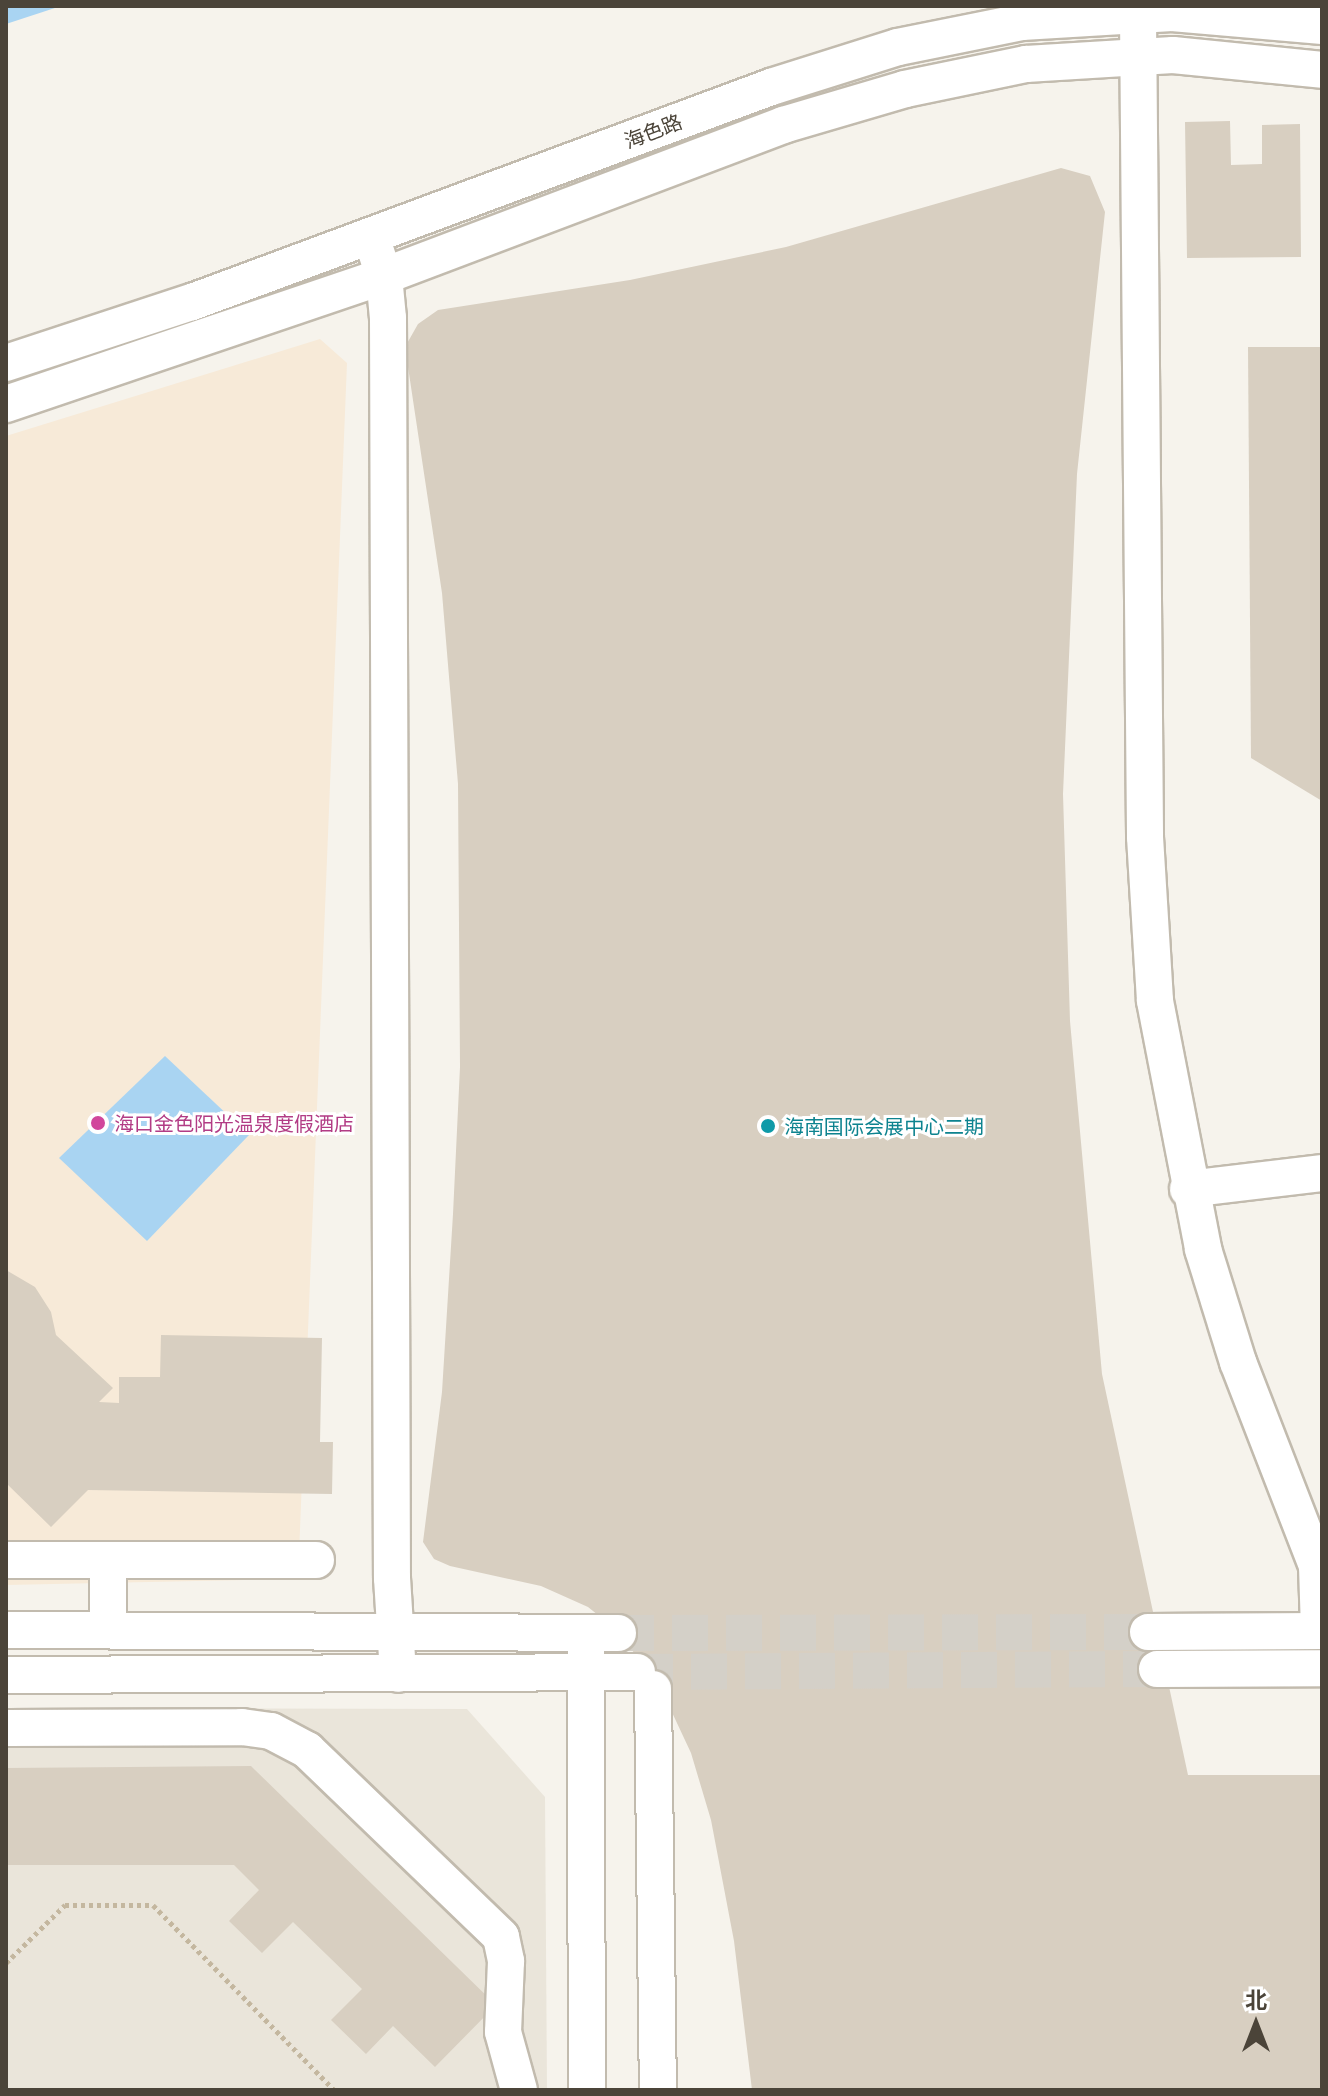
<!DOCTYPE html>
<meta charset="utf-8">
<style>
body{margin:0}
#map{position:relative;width:1328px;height:2096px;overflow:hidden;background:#f6f3ec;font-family:Mulish,"Noto Sans SC",sans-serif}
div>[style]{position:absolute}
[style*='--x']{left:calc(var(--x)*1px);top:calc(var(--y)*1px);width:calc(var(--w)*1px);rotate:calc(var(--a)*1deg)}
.residential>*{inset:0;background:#eae5da}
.commercial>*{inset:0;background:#f7ead8}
.water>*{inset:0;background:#a9d4f2}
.building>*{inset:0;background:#d8cfc1}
.minor-tunnel>*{height:36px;margin-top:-18px;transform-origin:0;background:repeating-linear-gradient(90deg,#d4d0c8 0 36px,transparent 0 54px)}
.path>*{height:5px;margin-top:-2.5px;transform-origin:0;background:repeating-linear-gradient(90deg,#c4b79f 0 4px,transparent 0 8px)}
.roads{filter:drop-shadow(2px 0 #c2bbae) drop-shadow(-2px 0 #c2bbae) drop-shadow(0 2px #c2bbae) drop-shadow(0 -2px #c2bbae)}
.minor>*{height:36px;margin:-18px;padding:0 18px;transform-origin:18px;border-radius:18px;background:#fff}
.dots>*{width:22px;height:22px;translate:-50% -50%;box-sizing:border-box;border:4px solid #fff;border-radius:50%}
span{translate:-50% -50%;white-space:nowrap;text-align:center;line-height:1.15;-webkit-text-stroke:6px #fff;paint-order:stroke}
.street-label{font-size:20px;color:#4b4439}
.hotel-label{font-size:20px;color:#b23c85}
.left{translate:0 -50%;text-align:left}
.culture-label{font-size:20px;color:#0d838f}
.frame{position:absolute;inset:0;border:8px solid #4b4439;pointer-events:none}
.north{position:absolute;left:1216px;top:1984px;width:80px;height:80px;-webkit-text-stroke:6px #fff;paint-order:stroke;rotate:0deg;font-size:22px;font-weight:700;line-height:32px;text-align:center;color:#4b4439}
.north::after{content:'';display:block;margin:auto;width:28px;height:36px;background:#4b4439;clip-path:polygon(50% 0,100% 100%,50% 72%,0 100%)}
</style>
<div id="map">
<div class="residential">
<i style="clip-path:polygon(6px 1708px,467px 1709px,545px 1797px,547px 2090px,6px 2090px)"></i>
</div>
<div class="commercial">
<i style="clip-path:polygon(320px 339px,347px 363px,298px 1579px,6px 1585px,6px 436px)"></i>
</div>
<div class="water">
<i style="clip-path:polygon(6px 6px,61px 6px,6px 24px)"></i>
<i style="clip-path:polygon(165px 1056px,249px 1135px,147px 1241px,59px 1158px)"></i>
</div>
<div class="building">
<i style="clip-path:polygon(1230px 121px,1231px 165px,1262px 164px,1262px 125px,1300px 124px,1301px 257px,1187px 258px,1185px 122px)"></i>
<i style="clip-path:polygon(1061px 168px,1090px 176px,1105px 212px,1077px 474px,1063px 794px,1070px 1021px,1102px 1374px,1188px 1775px,1322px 1775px,1322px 2090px,752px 2090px,734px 1941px,711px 1820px,691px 1753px,662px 1691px,618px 1631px,588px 1607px,541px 1586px,450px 1566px,434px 1559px,423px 1542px,442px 1392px,453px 1214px,460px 1067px,458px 784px,442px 593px,405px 347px,418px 324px,438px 310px,630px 280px,786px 247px)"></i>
<i style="clip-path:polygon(1248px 347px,1322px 347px,1322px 801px,1251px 758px)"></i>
<i style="clip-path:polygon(6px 1270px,35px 1287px,51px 1312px,56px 1335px,113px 1388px,99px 1402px,119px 1403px,119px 1377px,160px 1377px,161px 1335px,322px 1338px,320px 1442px,333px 1442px,332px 1494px,88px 1490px,51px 1527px,6px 1483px)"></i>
<i style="clip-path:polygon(251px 1766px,496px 2005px,435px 2067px,393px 2026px,366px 2054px,331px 2020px,362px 1989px,293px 1922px,262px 1953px,229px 1921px,259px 1890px,234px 1865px,6px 1865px,6px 1768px)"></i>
</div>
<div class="minor-tunnel">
<i style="--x:618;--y:1633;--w:530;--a:-0.11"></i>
<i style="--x:637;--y:1672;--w:520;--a:-0.33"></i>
</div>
<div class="path">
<i style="--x:6;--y:1963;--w:83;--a:-44.5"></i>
<i style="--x:65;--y:1905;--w:88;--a:0"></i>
<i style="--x:153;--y:1905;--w:259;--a:45.6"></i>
</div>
<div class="roads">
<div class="minor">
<i style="--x:1138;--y:15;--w:822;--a:89.51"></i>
<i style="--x:1145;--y:837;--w:164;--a:86.5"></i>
<i style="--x:1155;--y:1001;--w:253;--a:79"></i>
<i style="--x:1203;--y:1249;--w:118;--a:72.8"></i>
<i style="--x:1238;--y:1362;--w:219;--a:68.8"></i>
<i style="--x:1317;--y:1566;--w:65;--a:88.2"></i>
<i style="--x:371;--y:236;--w:42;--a:72"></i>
<i style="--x:384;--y:276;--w:42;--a:84.6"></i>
<i style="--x:388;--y:318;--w:1260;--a:89.82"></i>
<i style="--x:392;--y:1578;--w:96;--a:86.4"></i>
<i style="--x:6;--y:363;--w:196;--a:-18.2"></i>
<i style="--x:192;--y:302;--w:618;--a:-20.37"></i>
<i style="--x:771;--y:87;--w:133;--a:-17.5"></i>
<i style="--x:898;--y:47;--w:126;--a:-11.4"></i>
<i style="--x:1022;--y:22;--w:150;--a:-3.4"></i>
<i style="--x:1172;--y:13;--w:151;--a:5"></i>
<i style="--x:6;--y:404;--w:399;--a:-18.7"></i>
<i style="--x:384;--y:276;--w:427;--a:-20.7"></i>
<i style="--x:783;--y:125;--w:127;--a:-16.4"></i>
<i style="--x:905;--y:89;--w:124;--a:-11.7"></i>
<i style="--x:1026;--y:64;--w:147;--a:-3.5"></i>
<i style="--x:1173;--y:55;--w:150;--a:5.7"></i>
<i style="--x:1188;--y:1189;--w:135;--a:-6.8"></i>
<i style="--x:6;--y:1560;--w:310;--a:0"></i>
<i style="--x:108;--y:1629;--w:68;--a:-90"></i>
<i style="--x:6;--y:1630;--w:612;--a:0.28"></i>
<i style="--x:1148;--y:1632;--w:174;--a:-0.3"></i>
<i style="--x:586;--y:1649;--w:441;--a:89.9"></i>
<i style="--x:1157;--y:1669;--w:165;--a:-0.3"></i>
<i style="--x:6;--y:1675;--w:631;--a:-0.27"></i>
<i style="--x:653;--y:1689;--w:401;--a:89.3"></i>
<i style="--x:6;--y:1728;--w:236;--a:-0.2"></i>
<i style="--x:242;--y:1727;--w:29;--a:8"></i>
<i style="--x:271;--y:1731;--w:41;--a:27.8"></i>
<i style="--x:307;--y:1750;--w:269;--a:43.9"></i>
<i style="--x:501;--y:1937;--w:25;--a:78"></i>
<i style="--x:506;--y:1961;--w:71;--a:92.4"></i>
<i style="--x:503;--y:2032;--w:60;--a:74.6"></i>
</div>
</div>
<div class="dots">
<i style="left:98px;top:1123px;background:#d1479c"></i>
<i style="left:768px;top:1126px;background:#0f9aa8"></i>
</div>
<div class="street-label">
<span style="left:653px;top:131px;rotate:-21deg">海色路</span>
</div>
<div class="hotel-label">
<span class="left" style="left:114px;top:1123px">海口金色阳光温泉度假酒店</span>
</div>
<div class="culture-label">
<span class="left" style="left:784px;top:1126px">海南国际会展中心二期</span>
</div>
<div class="frame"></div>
<div class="north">北</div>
</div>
